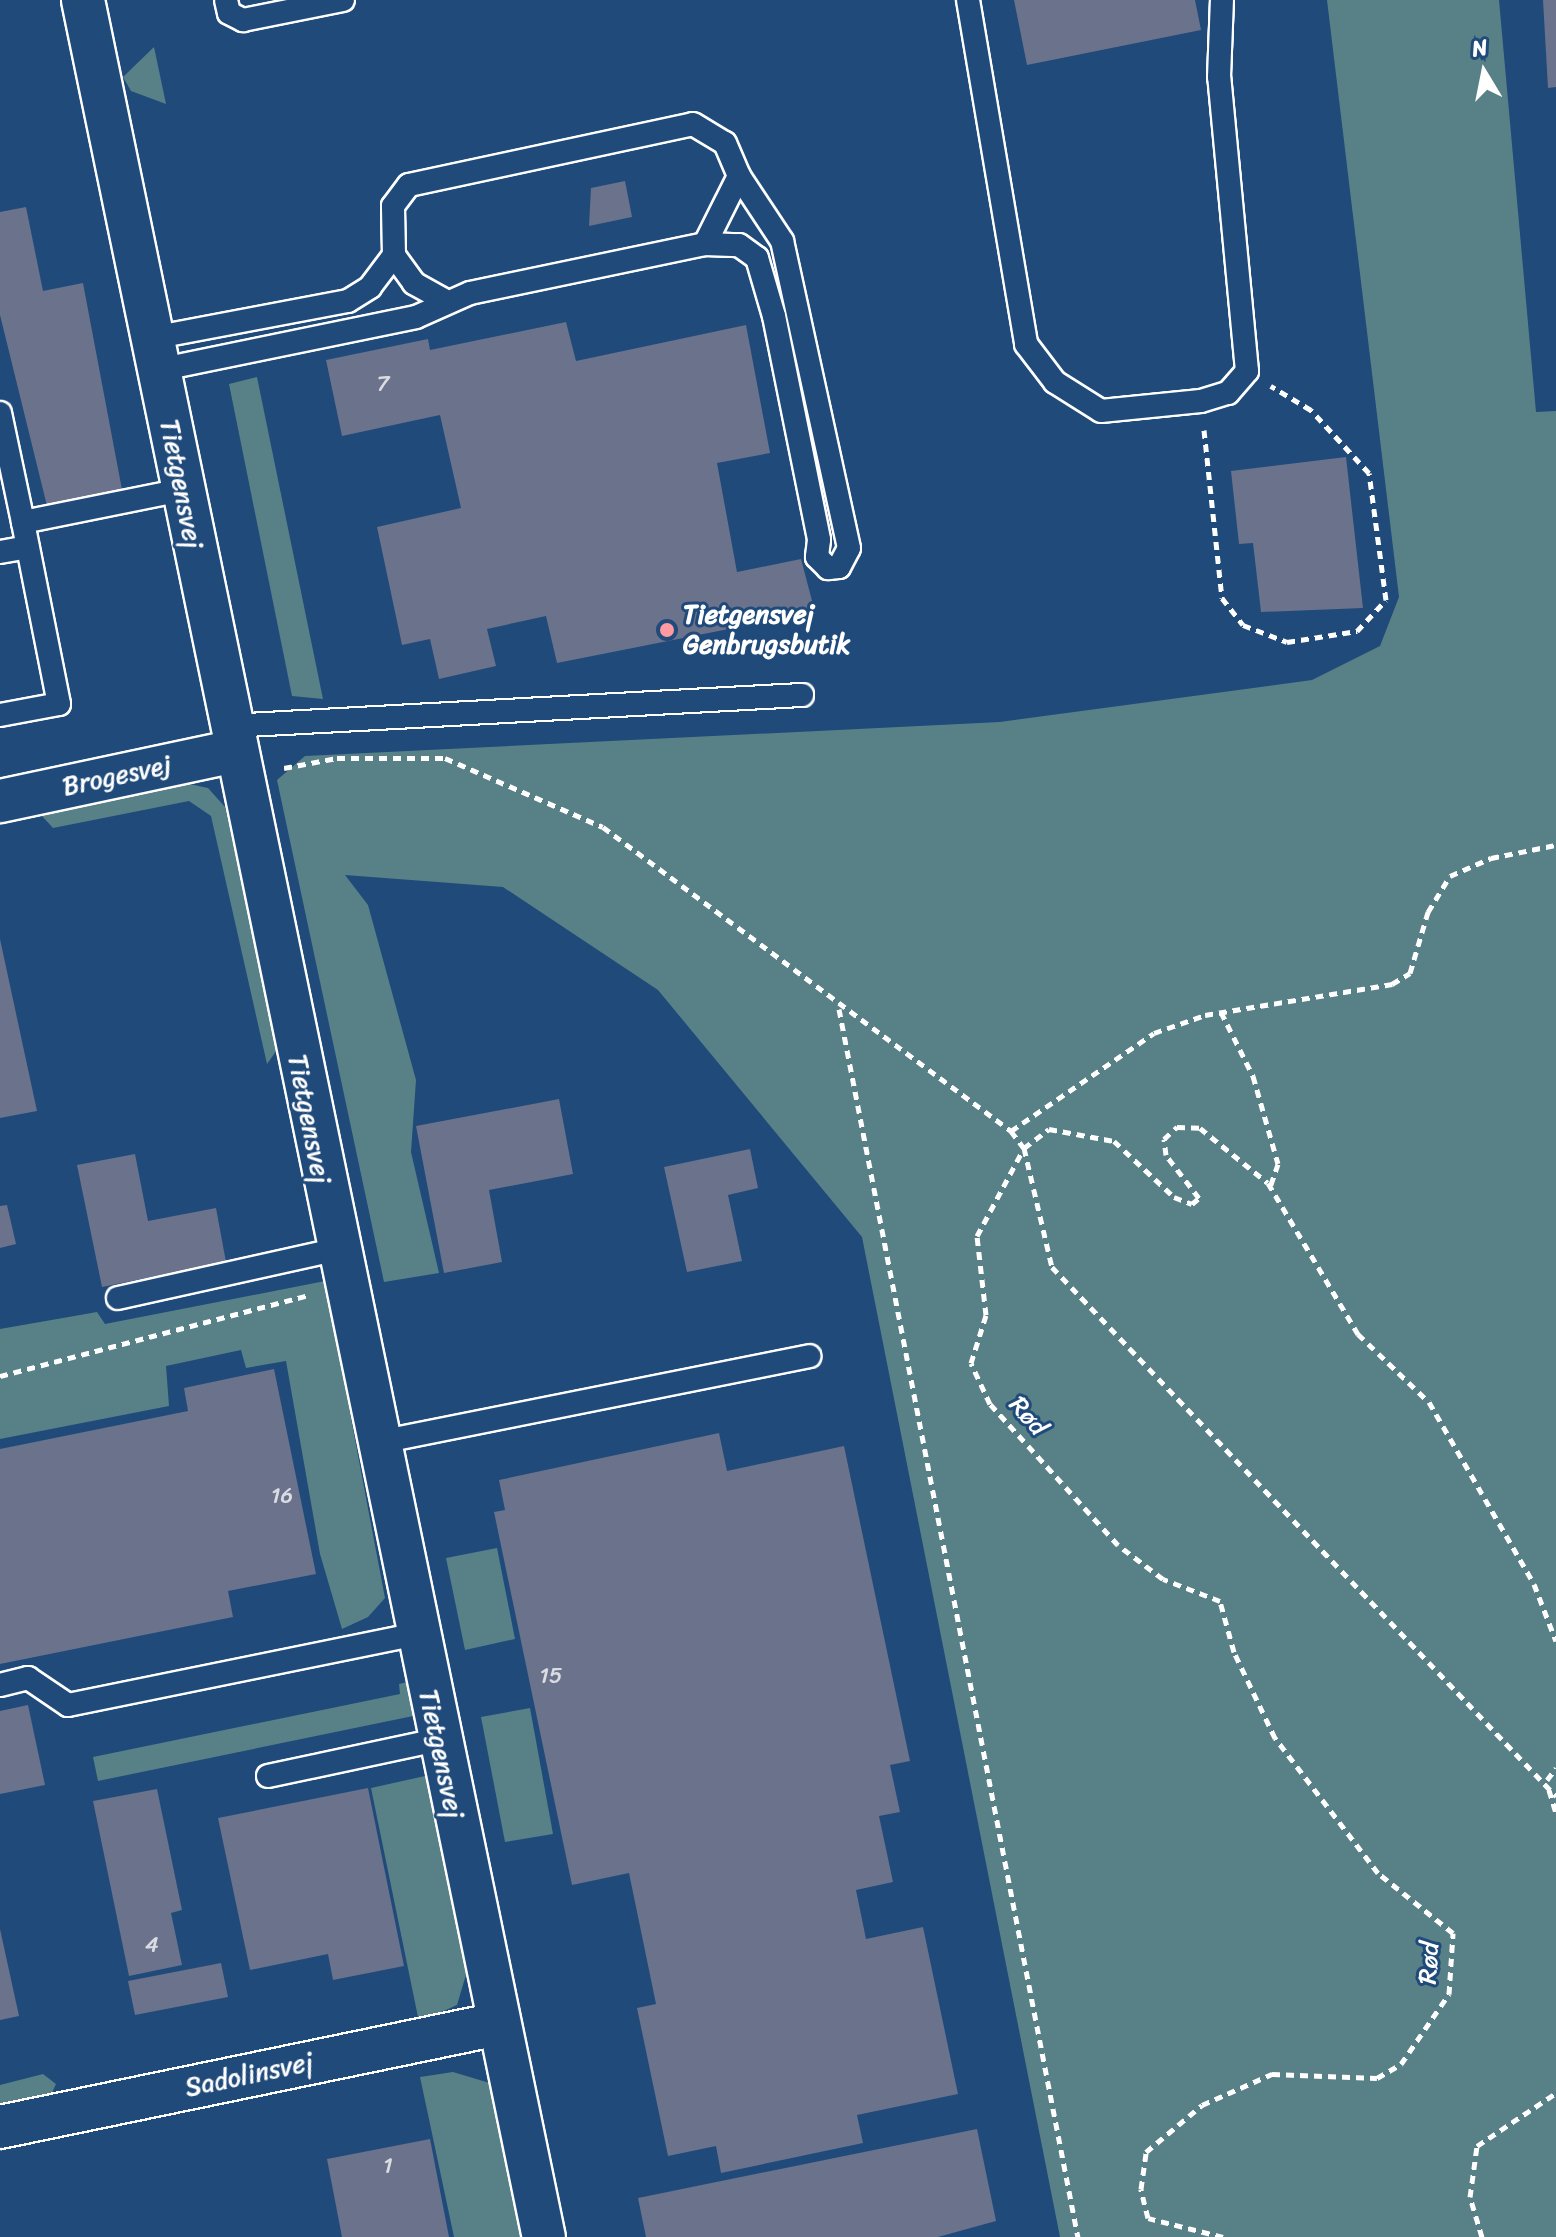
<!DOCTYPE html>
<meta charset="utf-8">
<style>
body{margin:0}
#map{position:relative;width:1556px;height:2237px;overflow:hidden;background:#1f4a7a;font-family:Sriracha,sans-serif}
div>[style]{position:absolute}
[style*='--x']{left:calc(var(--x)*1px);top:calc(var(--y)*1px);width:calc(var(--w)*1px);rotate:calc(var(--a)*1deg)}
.green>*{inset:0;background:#588087}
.building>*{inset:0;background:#6a728c}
.path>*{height:5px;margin-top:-2.5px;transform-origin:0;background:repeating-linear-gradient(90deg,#fff 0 8px,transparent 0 14px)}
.roads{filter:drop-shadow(2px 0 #fff) drop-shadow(-2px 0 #fff) drop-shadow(0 2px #fff) drop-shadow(0 -2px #fff)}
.service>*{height:22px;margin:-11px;padding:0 11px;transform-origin:11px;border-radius:11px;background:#1f4a7a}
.minor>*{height:42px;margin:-21px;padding:0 21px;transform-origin:21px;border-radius:21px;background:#1f4a7a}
.dots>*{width:22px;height:22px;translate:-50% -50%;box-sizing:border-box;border:4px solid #1f4a7a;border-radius:50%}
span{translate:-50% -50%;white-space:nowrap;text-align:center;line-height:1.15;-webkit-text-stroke:6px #1f4a7a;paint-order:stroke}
.number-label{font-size:22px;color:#dadce2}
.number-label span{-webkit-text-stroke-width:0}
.street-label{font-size:26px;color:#fff}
.poi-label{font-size:26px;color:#fff;font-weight:700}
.left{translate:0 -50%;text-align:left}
.north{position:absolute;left:1444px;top:32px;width:80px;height:80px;-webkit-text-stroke:6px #1f4a7a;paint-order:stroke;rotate:350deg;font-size:22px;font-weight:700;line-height:32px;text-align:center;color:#fff}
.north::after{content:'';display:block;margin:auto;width:28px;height:36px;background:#fff;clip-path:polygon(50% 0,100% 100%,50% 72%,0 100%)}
</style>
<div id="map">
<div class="green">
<i style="clip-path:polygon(1327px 0,1499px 0,1536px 412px,1556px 411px,1556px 2237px,1060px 2237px,862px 1237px,658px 990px,503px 887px,345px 875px,368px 905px,416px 1080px,411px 1152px,439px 1273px,384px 1282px,277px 780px,305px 756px,1000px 722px,1312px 680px,1380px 646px,1399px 597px)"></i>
<i style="clip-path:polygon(154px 47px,166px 104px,131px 91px,123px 77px)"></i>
<i style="clip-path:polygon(257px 377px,323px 699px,292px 696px,229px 384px)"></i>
<i style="clip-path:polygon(180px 782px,208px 788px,225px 807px,279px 1047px,267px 1064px,211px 816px,189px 801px,53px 828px,42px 816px)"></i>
<i style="clip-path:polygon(325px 1281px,385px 1598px,368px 1617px,342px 1629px,320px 1554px,286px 1361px,246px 1368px,241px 1350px,166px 1366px,169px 1406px,0 1439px,0 1329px,97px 1312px,105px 1324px)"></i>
<i style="clip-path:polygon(497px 1548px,515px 1639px,465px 1650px,446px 1558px)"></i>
<i style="clip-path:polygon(411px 1681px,418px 1715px,98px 1781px,93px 1757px,400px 1694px,399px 1684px)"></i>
<i style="clip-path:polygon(530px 1708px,553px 1834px,505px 1842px,481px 1717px)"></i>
<i style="clip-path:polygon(434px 1774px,471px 1958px,457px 2005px,419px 2022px,371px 1788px)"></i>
<i style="clip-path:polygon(453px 2072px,493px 2084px,525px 2237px,454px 2237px,420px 2077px)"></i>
<i style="clip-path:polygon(43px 2074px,56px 2084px,50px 2097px,0 2109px,0 2085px)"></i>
</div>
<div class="building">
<i style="clip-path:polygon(1014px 0,1195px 0,1201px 30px,1027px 65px)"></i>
<i style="clip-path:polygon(1543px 0,1556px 0,1556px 87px,1548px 88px)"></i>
<i style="clip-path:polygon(625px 181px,632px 217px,589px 226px,591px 188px)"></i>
<i style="clip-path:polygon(26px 207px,43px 291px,83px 283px,123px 495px,48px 510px,0 315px,0 212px)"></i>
<i style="clip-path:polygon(566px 322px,576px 361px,746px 325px,770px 453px,717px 463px,737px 572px,801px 559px,815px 612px,557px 663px,546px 616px,487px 629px,496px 666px,439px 679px,430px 639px,402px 645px,377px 527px,461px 508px,440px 415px,342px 436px,326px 360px,428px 339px,430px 350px)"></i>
<i style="clip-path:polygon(1346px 457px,1363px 608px,1261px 612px,1253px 543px,1239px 544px,1231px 471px)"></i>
<i style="clip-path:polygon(0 939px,37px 1111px,0 1118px)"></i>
<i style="clip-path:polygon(559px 1099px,573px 1174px,489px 1190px,502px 1262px,444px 1273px,416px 1126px)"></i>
<i style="clip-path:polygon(750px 1149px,758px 1188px,728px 1195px,742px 1261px,687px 1272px,664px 1167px)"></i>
<i style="clip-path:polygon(135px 1154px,148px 1221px,216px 1208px,226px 1262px,102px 1287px,77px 1165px)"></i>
<i style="clip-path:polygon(7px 1205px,16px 1244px,0 1248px,0 1206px)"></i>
<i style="clip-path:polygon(274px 1369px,316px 1574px,228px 1591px,233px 1617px,0 1664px,0 1449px,188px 1411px,184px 1388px)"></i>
<i style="clip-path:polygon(719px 1433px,727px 1471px,844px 1446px,910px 1761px,890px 1765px,900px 1812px,879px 1816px,893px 1882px,856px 1890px,866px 1939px,923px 1927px,958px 2094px,857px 2115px,863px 2143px,721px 2173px,716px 2146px,668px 2156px,637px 2008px,656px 2004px,629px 1873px,572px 1885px,494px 1512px,505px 1510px,499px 1480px)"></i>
<i style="clip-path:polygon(28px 1705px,45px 1785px,0 1794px,0 1711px)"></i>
<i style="clip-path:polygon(368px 1788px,404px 1966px,333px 1980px,328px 1954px,250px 1970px,218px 1818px)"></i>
<i style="clip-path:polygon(157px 1789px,182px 1910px,171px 1913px,182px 1965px,129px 1976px,93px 1801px)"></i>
<i style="clip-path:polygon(0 1929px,19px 2016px,0 2020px)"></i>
<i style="clip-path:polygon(221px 1963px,228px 1997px,135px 2015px,128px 1981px)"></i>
<i style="clip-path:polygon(977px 2129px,996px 2221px,938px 2237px,646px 2237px,638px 2198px)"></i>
<i style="clip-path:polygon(430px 2139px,449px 2237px,342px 2237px,327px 2159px)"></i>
</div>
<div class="path">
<i style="--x:1204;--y:430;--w:169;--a:83.9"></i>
<i style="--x:1222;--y:598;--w:34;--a:52"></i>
<i style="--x:1243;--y:625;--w:47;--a:21.1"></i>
<i style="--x:1287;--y:642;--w:71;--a:-8.9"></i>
<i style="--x:1357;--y:631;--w:42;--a:-46.9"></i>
<i style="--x:1386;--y:600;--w:128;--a:-97.6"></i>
<i style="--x:1369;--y:473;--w:86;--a:-132.6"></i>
<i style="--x:1311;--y:410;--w:47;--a:-149"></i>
<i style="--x:284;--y:768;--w:54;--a:-10.7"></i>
<i style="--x:337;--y:758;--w:108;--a:0"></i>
<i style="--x:445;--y:758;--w:172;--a:23.6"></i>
<i style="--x:603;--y:827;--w:509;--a:36.69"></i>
<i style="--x:1011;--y:1131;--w:21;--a:53"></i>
<i style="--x:1024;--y:1148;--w:122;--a:76.8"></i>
<i style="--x:1052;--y:1267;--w:731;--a:46.39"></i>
<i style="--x:839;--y:1009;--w:1251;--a:78.99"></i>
<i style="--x:1221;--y:1012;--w:72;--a:63.4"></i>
<i style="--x:1253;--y:1076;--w:91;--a:74.1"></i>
<i style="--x:1278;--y:1164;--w:24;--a:109"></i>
<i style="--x:1011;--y:1131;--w:173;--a:-34.4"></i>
<i style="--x:1154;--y:1033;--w:54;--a:-19.4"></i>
<i style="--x:1205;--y:1015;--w:190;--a:-9.4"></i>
<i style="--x:1392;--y:984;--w:21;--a:-31"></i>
<i style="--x:1410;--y:973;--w:64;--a:-73.6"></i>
<i style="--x:1428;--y:912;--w:42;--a:-58.6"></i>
<i style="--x:1450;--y:876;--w:45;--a:-23.7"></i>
<i style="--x:1491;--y:858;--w:66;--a:-11.3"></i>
<i style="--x:0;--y:1376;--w:318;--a:-14.7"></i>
<i style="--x:1547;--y:1780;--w:15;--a:-53"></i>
<i style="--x:1549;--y:1790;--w:24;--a:73"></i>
<i style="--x:1223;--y:2237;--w:77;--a:-165.8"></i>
<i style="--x:1148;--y:2218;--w:30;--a:-104"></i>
<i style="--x:1141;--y:2189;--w:37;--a:-82"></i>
<i style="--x:1146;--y:2152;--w:73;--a:-40"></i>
<i style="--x:1202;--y:2105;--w:77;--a:-23.9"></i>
<i style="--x:1272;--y:2074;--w:105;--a:2.2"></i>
<i style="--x:1377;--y:2078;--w:28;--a:-30"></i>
<i style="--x:1401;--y:2064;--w:85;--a:-55.6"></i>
<i style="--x:1449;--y:1994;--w:61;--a:-86.2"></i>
<i style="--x:1453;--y:1933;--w:96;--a:-141.3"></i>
<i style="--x:1378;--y:1873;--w:170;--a:-127.3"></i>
<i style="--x:1275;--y:1738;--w:95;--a:-115.5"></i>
<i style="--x:1234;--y:1652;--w:53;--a:-105.4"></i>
<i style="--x:1220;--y:1601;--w:61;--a:-158.9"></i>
<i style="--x:1163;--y:1579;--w:56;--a:-142.9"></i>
<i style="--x:1118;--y:1545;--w:190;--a:-132.2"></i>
<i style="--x:990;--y:1404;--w:45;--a:-114.9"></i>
<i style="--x:971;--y:1363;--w:50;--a:-72.6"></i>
<i style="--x:986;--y:1315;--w:80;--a:-96.5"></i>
<i style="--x:977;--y:1236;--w:100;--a:-61.9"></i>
<i style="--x:1024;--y:1148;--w:31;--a:-37"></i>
<i style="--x:1049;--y:1129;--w:66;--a:10.5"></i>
<i style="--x:1114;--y:1141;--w:82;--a:43"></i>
<i style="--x:1174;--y:1197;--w:19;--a:21"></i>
<i style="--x:1192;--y:1204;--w:9;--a:-41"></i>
<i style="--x:1199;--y:1198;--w:54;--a:-127.5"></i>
<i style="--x:1166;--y:1155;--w:16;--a:-97"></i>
<i style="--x:1164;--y:1139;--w:18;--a:-43"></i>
<i style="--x:1177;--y:1127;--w:23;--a:2"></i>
<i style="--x:1200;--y:1128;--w:87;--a:39"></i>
<i style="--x:1268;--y:1183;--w:176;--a:59.2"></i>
<i style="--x:1358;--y:1334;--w:98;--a:43.8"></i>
<i style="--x:1429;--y:1402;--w:210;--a:60"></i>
<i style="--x:1534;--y:1584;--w:61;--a:68.9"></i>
<i style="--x:1482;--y:2237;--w:42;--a:-106.7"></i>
<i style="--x:1470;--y:2197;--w:51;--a:-82.2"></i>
<i style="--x:1477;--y:2146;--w:95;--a:-33.9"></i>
</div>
<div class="roads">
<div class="service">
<i style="--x:226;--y:0;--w:13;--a:77"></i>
<i style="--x:229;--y:13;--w:16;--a:27"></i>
<i style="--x:243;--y:20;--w:102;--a:-11.3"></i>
<i style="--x:968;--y:0;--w:349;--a:80.4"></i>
<i style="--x:1026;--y:344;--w:48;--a:52.7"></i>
<i style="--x:1055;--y:382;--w:54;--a:32.2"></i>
<i style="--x:1101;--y:411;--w:100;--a:-5.7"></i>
<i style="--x:1201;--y:401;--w:28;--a:-17"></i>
<i style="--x:1228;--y:393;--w:29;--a:-49"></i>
<i style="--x:1247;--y:371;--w:295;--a:-95.4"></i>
<i style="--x:1219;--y:77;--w:77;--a:-87.8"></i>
<i style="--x:446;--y:301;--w:37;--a:-151"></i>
<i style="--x:414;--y:283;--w:34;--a:-126"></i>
<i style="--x:394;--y:255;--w:49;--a:-91.2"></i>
<i style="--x:393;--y:206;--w:26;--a:-53"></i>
<i style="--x:409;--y:185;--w:290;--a:-12.1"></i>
<i style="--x:693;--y:124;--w:37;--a:31"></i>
<i style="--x:725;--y:143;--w:36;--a:67"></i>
<i style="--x:739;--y:176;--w:76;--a:116.6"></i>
<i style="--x:152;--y:338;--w:199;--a:-10.7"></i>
<i style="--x:348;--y:301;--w:26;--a:-32"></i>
<i style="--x:370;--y:287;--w:40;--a:-53"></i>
<i style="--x:158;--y:370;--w:263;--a:-11.6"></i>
<i style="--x:416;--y:317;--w:59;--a:-24"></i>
<i style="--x:470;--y:293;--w:240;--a:-11.8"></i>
<i style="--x:705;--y:244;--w:34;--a:2"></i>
<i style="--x:739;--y:245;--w:22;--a:36"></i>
<i style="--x:757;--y:258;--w:60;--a:73.7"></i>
<i style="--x:774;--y:316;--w:228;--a:78.6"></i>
<i style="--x:819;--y:540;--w:17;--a:97"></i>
<i style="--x:817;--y:557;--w:16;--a:45"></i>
<i style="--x:828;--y:568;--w:11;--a:-5"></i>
<i style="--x:839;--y:567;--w:21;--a:-62"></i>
<i style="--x:849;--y:548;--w:314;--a:-102.3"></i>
<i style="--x:782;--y:241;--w:78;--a:-123.5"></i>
<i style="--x:0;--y:413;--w:111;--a:78.1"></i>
<i style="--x:23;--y:522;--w:162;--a:-11.4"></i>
<i style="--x:0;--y:552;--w:28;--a:-10"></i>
<i style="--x:0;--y:715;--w:60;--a:-10.6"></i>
<i style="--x:59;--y:704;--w:186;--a:-101.2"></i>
<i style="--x:229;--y:726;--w:574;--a:-3.1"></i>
<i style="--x:118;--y:1298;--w:222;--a:-12.5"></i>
<i style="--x:375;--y:1443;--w:443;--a:-11.3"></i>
<i style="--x:0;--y:1685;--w:29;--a:-14"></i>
<i style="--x:28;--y:1678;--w:48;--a:34"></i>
<i style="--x:68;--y:1705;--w:355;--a:-11.5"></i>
<i style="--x:268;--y:1776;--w:174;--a:-12"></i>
</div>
<div class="minor">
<i style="--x:83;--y:0;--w:2284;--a:78.36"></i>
<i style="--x:0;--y:801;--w:240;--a:-12"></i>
<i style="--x:0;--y:2127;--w:509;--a:-11.69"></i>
</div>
</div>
<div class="dots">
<i style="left:667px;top:630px;background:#ff9aa2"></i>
</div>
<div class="number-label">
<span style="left:383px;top:384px">7</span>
<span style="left:282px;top:1496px">16</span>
<span style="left:551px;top:1676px">15</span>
<span style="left:152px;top:1945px">4</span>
<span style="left:388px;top:2166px">1</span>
</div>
<div class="street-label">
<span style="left:181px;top:484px;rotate:79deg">Tietgensvej</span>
<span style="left:117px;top:776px;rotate:-12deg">Brogesvej</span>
<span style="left:309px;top:1119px;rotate:79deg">Tietgensvej</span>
<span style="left:1028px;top:1416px;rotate:49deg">Rød</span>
<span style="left:441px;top:1754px;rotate:78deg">Tietgensvej</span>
<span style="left:1429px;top:1963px;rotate:-86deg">Rød</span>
<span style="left:249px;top:2075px;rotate:-12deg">Sadolinsvej</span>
</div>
<div class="poi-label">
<span class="left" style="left:683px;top:630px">Tietgensvej<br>Genbrugsbutik</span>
</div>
<div class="north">N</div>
</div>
